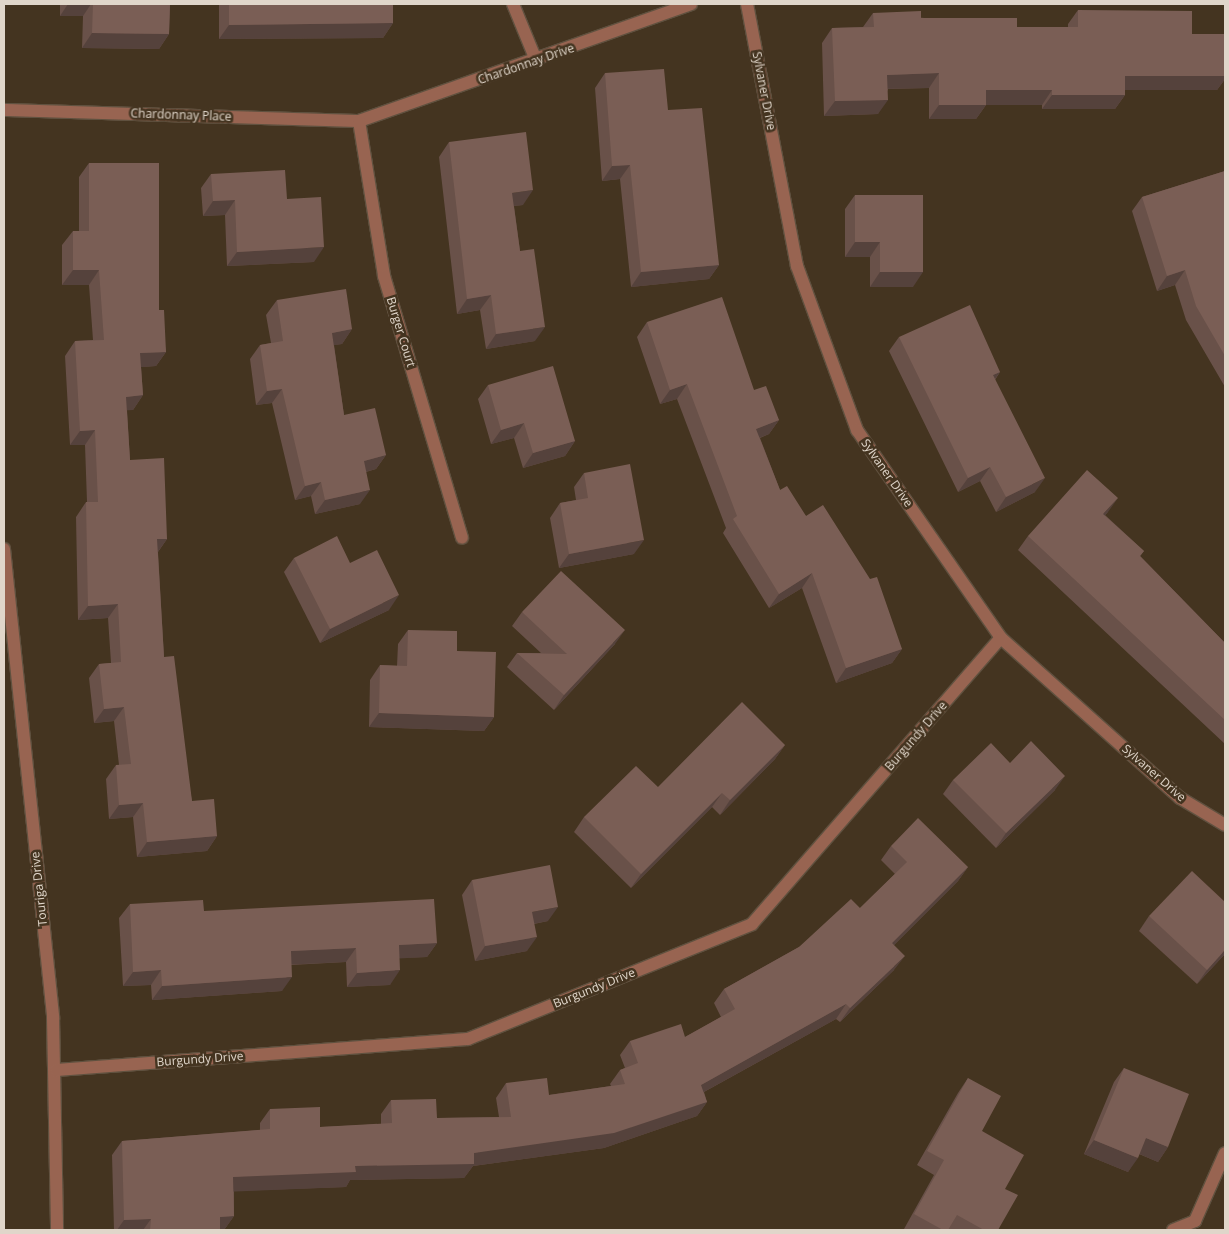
<!DOCTYPE html>
<style>
body{margin:0}
#map{position:relative;width:1229px;height:1234px;overflow:hidden;background:#443420;font-family:"Open Sans",sans-serif}
div>[style]{position:absolute}
[style*='--x']{left:calc(var(--x)*1px);top:calc(var(--y)*1px);width:calc(var(--w)*1px);rotate:calc(var(--a)*1deg)}
.roads{filter:drop-shadow(1px 0 #60513f) drop-shadow(-1px 0 #60513f) drop-shadow(0 1px #60513f) drop-shadow(0 -1px #60513f)}
.minor>*{height:12px;margin:-6px;padding:0 6px;transform-origin:6px;border-radius:6px;background:#986451}
.wall>*{inset:0;background:#695149}
.shaded-wall>*{inset:0;background:#55423c}
.building>*{inset:0;background:#7a5e55}
span{translate:-50% -50%;white-space:nowrap;text-align:center;line-height:1.15;-webkit-text-stroke:5px #443420;paint-order:stroke}
.street-label{font-size:12px;color:#e0d6ca}
.frame{position:absolute;inset:0;border:5px solid #e0d6ca;pointer-events:none}
</style>
<div id="map">
<div class="roads">
<div class="minor">
<i style="--x:513;--y:4;--w:61;--a:67.7"></i>
<i style="--x:747;--y:4;--w:267;--a:79.2"></i>
<i style="--x:797;--y:266;--w:175;--a:69.9"></i>
<i style="--x:857;--y:430;--w:253;--a:55.3"></i>
<i style="--x:1001;--y:638;--w:240;--a:41.8"></i>
<i style="--x:1180;--y:798;--w:52;--a:31"></i>
<i style="--x:4;--y:110;--w:355;--a:1.8"></i>
<i style="--x:359;--y:121;--w:352;--a:-19.4"></i>
<i style="--x:359;--y:121;--w:157;--a:80.8"></i>
<i style="--x:384;--y:276;--w:273;--a:73.4"></i>
<i style="--x:4;--y:549;--w:471;--a:84"></i>
<i style="--x:53;--y:1017;--w:213;--a:88.9"></i>
<i style="--x:56;--y:1070;--w:413;--a:-4.3"></i>
<i style="--x:468;--y:1039;--w:306;--a:-22"></i>
<i style="--x:752;--y:924;--w:379;--a:-49"></i>
<i style="--x:1173;--y:1230;--w:24;--a:-22"></i>
<i style="--x:1195;--y:1221;--w:74;--a:-66.2"></i>
</div>
</div>
<div class="wall">
<i style="clip-path:polygon(60px 4px,170px 4px,169px 34px,159px 49px,82px 48px,83px 16px,60px 16px)"></i>
<i style="clip-path:polygon(219px 4px,393px 4px,393px 23px,383px 38px,219px 39px)"></i>
<i style="clip-path:polygon(1078px 10px,1192px 34px,1225px 34px,1225px 79px,1217px 90px,1125px 90px,1125px 95px,1115px 109px,1042px 109px,1042px 105px,986px 105px,976px 119px,929px 119px,929px 88px,888px 89px,878px 114px,824px 116px,822px 43px,832px 28px,863px 27px,873px 13px,1017px 27px,1068px 27px,1068px 24px)"></i>
<i style="clip-path:polygon(605px 73px,719px 265px,709px 279px,631px 287px,620px 179px,602px 181px,595px 88px)"></i>
<i style="clip-path:polygon(449px 142px,523px 205px,514px 206px,520px 251px,535px 341px,486px 349px,480px 310px,457px 314px,439px 157px)"></i>
<i style="clip-path:polygon(89px 163px,159px 310px,166px 352px,156px 366px,141px 367px,143px 395px,133px 410px,127px 410px,130px 460px,167px 539px,158px 552px,164px 657px,192px 801px,217px 836px,207px 851px,137px 857px,133px 817px,109px 819px,106px 779px,116px 765px,119px 765px,114px 721px,94px 723px,89px 678px,99px 664px,111px 663px,108px 618px,78px 620px,76px 517px,86px 502px,87px 502px,85px 445px,70px 445px,65px 356px,75px 341px,93px 340px,89px 285px,62px 285px,62px 245px,73px 231px,79px 231px,79px 177px)"></i>
<i style="clip-path:polygon(1225px 171px,1225px 387px,1186px 320px,1175px 285px,1157px 291px,1132px 211px,1142px 197px)"></i>
<i style="clip-path:polygon(211px 174px,287px 199px,314px 262px,227px 266px,225px 215px,203px 216px,201px 188px)"></i>
<i style="clip-path:polygon(855px 195px,913px 287px,870px 287px,870px 257px,845px 257px,845px 209px)"></i>
<i style="clip-path:polygon(277px 300px,352px 329px,342px 344px,334px 345px,344px 415px,386px 455px,376px 469px,366px 472px,360px 504px,315px 514px,311px 496px,295px 500px,272px 403px,256px 405px,250px 359px,260px 345px,271px 343px,266px 315px)"></i>
<i style="clip-path:polygon(647px 322px,754px 390px,779px 420px,769px 434px,760px 438px,780px 490px,806px 516px,902px 649px,892px 663px,836px 683px,802px 588px,769px 608px,723px 533px,726px 528px,677px 399px,660px 404px,637px 337px)"></i>
<i style="clip-path:polygon(899px 337px,1000px 372px,995px 380px,1035px 492px,996px 512px,980px 481px,958px 492px,889px 351px)"></i>
<i style="clip-path:polygon(488px 385px,575px 441px,565px 456px,523px 468px,514px 438px,491px 444px,478px 399px)"></i>
<i style="clip-path:polygon(584px 473px,634px 554px,559px 568px,550px 518px,560px 503px,576px 500px,574px 487px)"></i>
<i style="clip-path:polygon(1108px 512px,1105px 515px,1144px 551px,1140px 556px,1225px 643px,1225px 744px,1018px 550px,1028px 536px)"></i>
<i style="clip-path:polygon(294px 558px,350px 563px,389px 610px,320px 643px,284px 572px)"></i>
<i style="clip-path:polygon(522px 612px,615px 644px,554px 710px,507px 667px,517px 653px,541px 653px,512px 626px)"></i>
<i style="clip-path:polygon(408px 630px,457px 651px,494px 717px,484px 731px,369px 727px,370px 680px,380px 665px,397px 666px,398px 644px)"></i>
<i style="clip-path:polygon(785px 745px,775px 759px,720px 815px,712px 807px,631px 888px,574px 832px,584px 817px,658px 787px)"></i>
<i style="clip-path:polygon(1010px 763px,1055px 790px,996px 848px,943px 794px,953px 780px)"></i>
<i style="clip-path:polygon(891px 846px,968px 867px,958px 881px,894px 945px,894px 970px,840px 1022px,836px 1019px,704px 1092px,707px 1102px,697px 1116px,604px 1148px,473px 1166px,464px 1178px,350px 1180px,346px 1187px,234px 1191px,234px 1216px,224px 1230px,114px 1230px,112px 1155px,122px 1141px,260px 1130px,260px 1123px,270px 1109px,320px 1127px,381px 1124px,381px 1114px,391px 1100px,437px 1118px,499px 1117px,496px 1098px,506px 1083px,549px 1095px,611px 1086px,610px 1084px,620px 1070px,625px 1068px,620px 1055px,630px 1041px,685px 1037px,721px 1017px,714px 1003px,724px 989px,799px 947px,860px 908px,895px 874px,881px 860px)"></i>
<i style="clip-path:polygon(472px 880px,548px 921px,534px 924px,527px 951px,475px 961px,462px 895px)"></i>
<i style="clip-path:polygon(130px 904px,204px 911px,437px 943px,427px 957px,399px 958px,390px 985px,347px 987px,346px 962px,291px 965px,282px 991px,152px 1000px,151px 985px,123px 986px,119px 918px)"></i>
<i style="clip-path:polygon(1149px 916px,1225px 954px,1197px 984px,1139px 931px)"></i>
<i style="clip-path:polygon(1124px 1068px,1168px 1147px,1158px 1162px,1139px 1154px,1128px 1172px,1084px 1154px,1114px 1082px)"></i>
<i style="clip-path:polygon(968px 1078px,982px 1131px,1005px 1189px,998px 1230px,906px 1230px,904px 1229px,934px 1175px,917px 1165px,958px 1093px)"></i>
</div>
<div class="shaded-wall">
<i style="clip-path:polygon(68px 4px,91px 4px,83px 16px,60px 16px)"></i>
<i style="clip-path:polygon(393px 23px,383px 38px,219px 39px,229px 25px)"></i>
<i style="clip-path:polygon(92px 33px,169px 34px,159px 49px,82px 48px)"></i>
<i style="clip-path:polygon(939px 73px,929px 88px,877px 89px,887px 75px)"></i>
<i style="clip-path:polygon(1125px 76px,1225px 76px,1225px 79px,1217px 90px,1115px 90px)"></i>
<i style="clip-path:polygon(986px 90px,1052px 90px,1042px 105px,976px 105px)"></i>
<i style="clip-path:polygon(1052px 95px,1125px 95px,1115px 109px,1042px 109px)"></i>
<i style="clip-path:polygon(888px 100px,878px 114px,824px 116px,835px 101px)"></i>
<i style="clip-path:polygon(939px 105px,986px 105px,976px 119px,929px 119px)"></i>
<i style="clip-path:polygon(630px 165px,620px 179px,602px 181px,612px 166px)"></i>
<i style="clip-path:polygon(533px 190px,523px 205px,502px 207px,512px 193px)"></i>
<i style="clip-path:polygon(235px 200px,225px 215px,203px 216px,213px 201px)"></i>
<i style="clip-path:polygon(855px 242px,880px 242px,870px 257px,845px 257px)"></i>
<i style="clip-path:polygon(324px 247px,314px 262px,227px 266px,237px 252px)"></i>
<i style="clip-path:polygon(719px 265px,709px 279px,631px 287px,641px 272px)"></i>
<i style="clip-path:polygon(73px 270px,99px 270px,89px 285px,62px 285px)"></i>
<i style="clip-path:polygon(1185px 270px,1175px 285px,1157px 291px,1167px 276px)"></i>
<i style="clip-path:polygon(880px 272px,923px 272px,913px 287px,870px 287px)"></i>
<i style="clip-path:polygon(491px 295px,480px 310px,457px 314px,467px 299px)"></i>
<i style="clip-path:polygon(545px 327px,535px 341px,486px 349px,496px 334px)"></i>
<i style="clip-path:polygon(352px 329px,342px 344px,322px 347px,332px 333px)"></i>
<i style="clip-path:polygon(166px 352px,156px 366px,130px 368px,140px 353px)"></i>
<i style="clip-path:polygon(1000px 372px,990px 386px,993px 375px)"></i>
<i style="clip-path:polygon(687px 384px,677px 399px,660px 404px,670px 390px)"></i>
<i style="clip-path:polygon(282px 389px,272px 403px,256px 405px,267px 391px)"></i>
<i style="clip-path:polygon(143px 395px,133px 410px,116px 411px,126px 397px)"></i>
<i style="clip-path:polygon(779px 420px,769px 434px,746px 443px,756px 429px)"></i>
<i style="clip-path:polygon(524px 423px,514px 438px,491px 444px,501px 430px)"></i>
<i style="clip-path:polygon(95px 430px,85px 445px,70px 445px,80px 431px)"></i>
<i style="clip-path:polygon(575px 441px,565px 456px,523px 468px,533px 453px)"></i>
<i style="clip-path:polygon(386px 455px,376px 469px,353px 475px,364px 461px)"></i>
<i style="clip-path:polygon(990px 467px,980px 481px,958px 492px,968px 478px)"></i>
<i style="clip-path:polygon(1045px 478px,1035px 492px,996px 512px,1006px 497px)"></i>
<i style="clip-path:polygon(321px 482px,311px 496px,295px 500px,305px 486px)"></i>
<i style="clip-path:polygon(370px 490px,360px 504px,315px 514px,325px 500px)"></i>
<i style="clip-path:polygon(1118px 498px,1108px 512px,1093px 528px,1103px 514px)"></i>
<i style="clip-path:polygon(157px 539px,167px 539px,157px 553px)"></i>
<i style="clip-path:polygon(644px 540px,634px 554px,559px 568px,569px 554px)"></i>
<i style="clip-path:polygon(812px 573px,802px 588px,769px 608px,779px 594px)"></i>
<i style="clip-path:polygon(399px 595px,389px 610px,320px 643px,330px 629px)"></i>
<i style="clip-path:polygon(118px 604px,108px 618px,78px 620px,88px 606px)"></i>
<i style="clip-path:polygon(625px 630px,615px 644px,554px 710px,564px 695px)"></i>
<i style="clip-path:polygon(902px 649px,892px 663px,836px 683px,846px 668px)"></i>
<i style="clip-path:polygon(124px 707px,114px 721px,94px 723px,104px 709px)"></i>
<i style="clip-path:polygon(379px 713px,494px 717px,484px 731px,369px 727px)"></i>
<i style="clip-path:polygon(785px 745px,775px 759px,720px 815px,730px 800px)"></i>
<i style="clip-path:polygon(1065px 776px,1055px 790px,996px 848px,1006px 833px)"></i>
<i style="clip-path:polygon(722px 793px,712px 807px,631px 888px,641px 874px)"></i>
<i style="clip-path:polygon(143px 803px,133px 817px,109px 819px,119px 805px)"></i>
<i style="clip-path:polygon(217px 836px,207px 851px,137px 857px,147px 842px)"></i>
<i style="clip-path:polygon(968px 867px,958px 881px,882px 957px,892px 943px)"></i>
<i style="clip-path:polygon(558px 907px,548px 921px,522px 926px,532px 912px)"></i>
<i style="clip-path:polygon(537px 937px,527px 951px,475px 961px,485px 946px)"></i>
<i style="clip-path:polygon(437px 943px,427px 957px,389px 959px,399px 945px)"></i>
<i style="clip-path:polygon(356px 948px,346px 962px,281px 965px,291px 951px)"></i>
<i style="clip-path:polygon(1225px 950px,1225px 954px,1197px 984px,1207px 970px)"></i>
<i style="clip-path:polygon(905px 956px,894px 970px,840px 1022px,850px 1008px)"></i>
<i style="clip-path:polygon(161px 970px,151px 985px,123px 986px,133px 972px)"></i>
<i style="clip-path:polygon(400px 970px,390px 985px,347px 987px,357px 973px)"></i>
<i style="clip-path:polygon(292px 977px,282px 991px,152px 1000px,162px 986px)"></i>
<i style="clip-path:polygon(846px 1004px,836px 1019px,691px 1099px,701px 1085px)"></i>
<i style="clip-path:polygon(707px 1102px,697px 1116px,604px 1148px,473px 1166px,464px 1178px,350px 1180px,346px 1187px,223px 1192px,233px 1177px,355px 1166px,474px 1153px)"></i>
<i style="clip-path:polygon(1146px 1138px,1168px 1147px,1158px 1162px,1135px 1152px)"></i>
<i style="clip-path:polygon(1094px 1140px,1138px 1158px,1128px 1172px,1084px 1154px)"></i>
<i style="clip-path:polygon(234px 1216px,224px 1230px,211px 1230px,220px 1217px)"></i>
<i style="clip-path:polygon(151px 1219px,143px 1230px,117px 1230px,124px 1220px)"></i>
</div>
<div class="building">
<i style="clip-path:polygon(93px 4px,170px 4px,169px 34px,92px 33px)"></i>
<i style="clip-path:polygon(229px 4px,393px 4px,393px 23px,229px 25px)"></i>
<i style="clip-path:polygon(1078px 10px,1192px 11px,1192px 34px,1225px 34px,1225px 76px,1125px 76px,1125px 95px,1052px 95px,1052px 90px,986px 90px,986px 105px,939px 105px,939px 73px,887px 75px,888px 100px,835px 101px,832px 28px,874px 27px,873px 13px,921px 11px,921px 18px,1017px 18px,1017px 27px,1078px 27px)"></i>
<i style="clip-path:polygon(664px 69px,668px 110px,702px 108px,719px 265px,641px 272px,630px 165px,612px 166px,605px 73px)"></i>
<i style="clip-path:polygon(526px 132px,533px 190px,512px 193px,520px 251px,534px 249px,545px 327px,496px 334px,491px 295px,467px 299px,449px 142px)"></i>
<i style="clip-path:polygon(89px 163px,159px 163px,159px 310px,164px 310px,166px 352px,140px 353px,143px 395px,126px 397px,130px 460px,164px 458px,167px 539px,157px 539px,164px 657px,174px 656px,192px 801px,214px 799px,217px 836px,147px 842px,143px 803px,119px 805px,116px 765px,131px 764px,124px 707px,104px 709px,99px 664px,121px 662px,118px 604px,88px 606px,86px 502px,98px 502px,95px 430px,80px 431px,75px 341px,104px 340px,99px 270px,73px 270px,73px 231px,89px 231px)"></i>
<i style="clip-path:polygon(285px 170px,287px 199px,321px 197px,324px 247px,237px 252px,235px 200px,213px 201px,211px 174px)"></i>
<i style="clip-path:polygon(1225px 171px,1225px 356px,1196px 306px,1185px 270px,1167px 276px,1142px 197px)"></i>
<i style="clip-path:polygon(855px 195px,923px 195px,923px 272px,880px 272px,880px 242px,855px 242px)"></i>
<i style="clip-path:polygon(346px 289px,352px 329px,332px 333px,344px 415px,375px 408px,386px 455px,364px 461px,370px 490px,325px 500px,321px 482px,305px 486px,282px 389px,267px 391px,260px 345px,283px 341px,277px 300px)"></i>
<i style="clip-path:polygon(722px 297px,754px 390px,766px 386px,779px 420px,756px 429px,780px 490px,787px 486px,806px 516px,823px 505px,870px 579px,877px 577px,902px 649px,846px 668px,812px 573px,779px 594px,733px 519px,737px 516px,687px 384px,670px 390px,647px 322px)"></i>
<i style="clip-path:polygon(970px 305px,1000px 372px,993px 375px,1045px 478px,1006px 497px,990px 467px,968px 478px,899px 337px)"></i>
<i style="clip-path:polygon(553px 366px,575px 441px,533px 453px,524px 423px,501px 430px,488px 385px)"></i>
<i style="clip-path:polygon(630px 464px,644px 540px,569px 554px,560px 503px,588px 498px,584px 473px)"></i>
<i style="clip-path:polygon(1087px 470px,1118px 498px,1103px 514px,1144px 551px,1140px 556px,1225px 643px,1225px 720px,1028px 536px)"></i>
<i style="clip-path:polygon(337px 536px,350px 563px,377px 550px,399px 595px,330px 629px,294px 558px)"></i>
<i style="clip-path:polygon(561px 571px,625px 630px,564px 695px,517px 653px,567px 654px,522px 612px)"></i>
<i style="clip-path:polygon(408px 630px,457px 631px,457px 651px,496px 652px,494px 717px,379px 713px,380px 665px,407px 666px)"></i>
<i style="clip-path:polygon(742px 702px,785px 745px,730px 800px,722px 793px,641px 874px,584px 817px,636px 766px,658px 787px)"></i>
<i style="clip-path:polygon(1031px 741px,1065px 776px,1006px 833px,953px 780px,991px 743px,1010px 763px)"></i>
<i style="clip-path:polygon(918px 818px,968px 867px,892px 943px,905px 956px,850px 1008px,846px 1004px,701px 1085px,707px 1102px,614px 1133px,474px 1153px,474px 1164px,355px 1166px,356px 1172px,233px 1177px,234px 1216px,220px 1217px,220px 1230px,150px 1230px,151px 1219px,124px 1220px,122px 1141px,270px 1129px,270px 1109px,320px 1107px,320px 1127px,392px 1123px,391px 1100px,436px 1099px,437px 1118px,511px 1117px,506px 1083px,547px 1078px,549px 1095px,625px 1084px,620px 1070px,638px 1063px,630px 1041px,681px 1024px,685px 1037px,735px 1009px,724px 989px,799px 947px,851px 899px,860px 908px,907px 862px,891px 846px)"></i>
<i style="clip-path:polygon(550px 865px,558px 907px,532px 912px,537px 937px,485px 946px,472px 880px)"></i>
<i style="clip-path:polygon(1192px 871px,1225px 902px,1225px 950px,1207px 970px,1149px 916px)"></i>
<i style="clip-path:polygon(434px 899px,437px 943px,399px 945px,400px 970px,357px 973px,356px 948px,291px 951px,292px 977px,162px 986px,161px 970px,133px 972px,130px 904px,203px 900px,204px 911px)"></i>
<i style="clip-path:polygon(1124px 1068px,1189px 1094px,1168px 1147px,1146px 1138px,1138px 1158px,1094px 1140px)"></i>
<i style="clip-path:polygon(968px 1078px,1001px 1096px,982px 1131px,1024px 1155px,1005px 1189px,1018px 1195px,998px 1230px,984px 1230px,957px 1215px,948px 1230px,943px 1230px,914px 1214px,944px 1160px,927px 1151px)"></i>
</div>
<div class="street-label">
<span style="left:526px;top:64px;rotate:-19deg">Chardonnay Drive</span>
<span style="left:764px;top:91px;rotate:79deg">Sylvaner Drive</span>
<span style="left:181px;top:115px;rotate:2deg">Chardonnay Place</span>
<span style="left:401px;top:332px;rotate:73deg">Burger Court</span>
<span style="left:887px;top:473px;rotate:55deg">Sylvaner Drive</span>
<span style="left:916px;top:736px;rotate:-49deg">Burgundy Drive</span>
<span style="left:1154px;top:773px;rotate:41deg">Sylvaner Drive</span>
<span style="left:39px;top:889px;rotate:-96deg">Touriga Drive</span>
<span style="left:594px;top:988px;rotate:-22deg">Burgundy Drive</span>
<span style="left:200px;top:1059px;rotate:-4deg">Burgundy Drive</span>
</div>
<div class="frame"></div>
</div>
